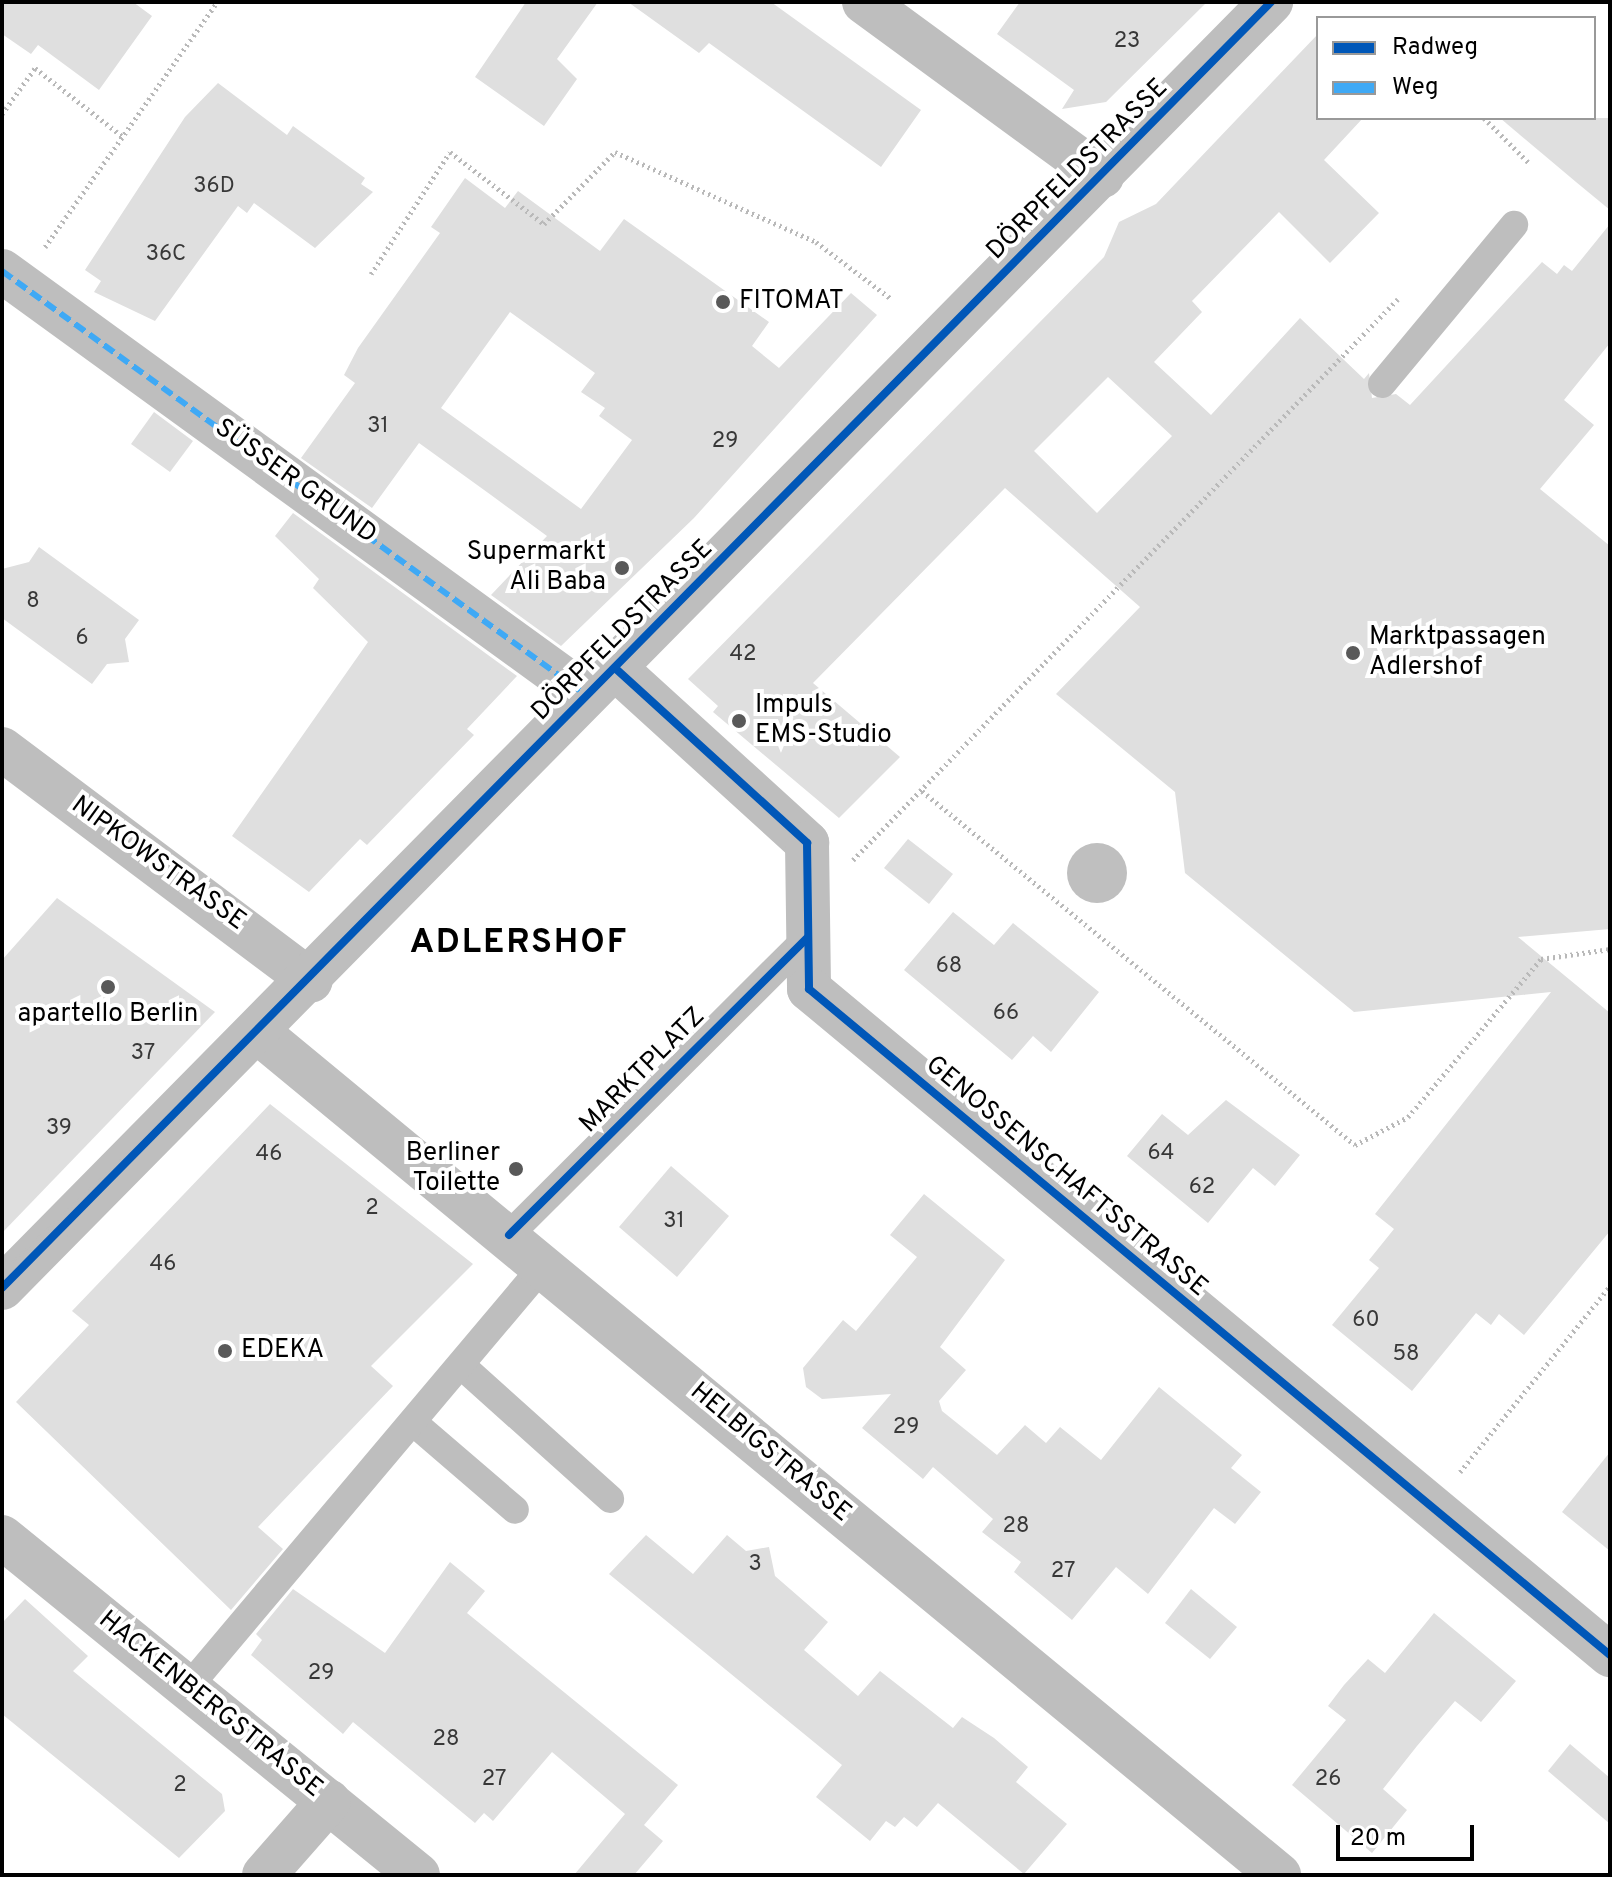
<!DOCTYPE html>
<meta charset="utf-8">
<style>
body{margin:0}
#map{position:relative;width:1612px;height:1877px;overflow:hidden;background:#fff;font-family:Overpass,sans-serif}
div>[style]{position:absolute}
[style*='--x']{left:calc(var(--x)*1px);top:calc(var(--y)*1px);width:calc(var(--w)*1px);rotate:calc(var(--a)*1deg)}
.water>*{inset:0;background:#bfbfbf}
.round{border-radius:50%}
.building>*{inset:0;background:#dfdfdf}
.path>*{height:5px;margin-top:-2.5px;transform-origin:0;background:repeating-linear-gradient(90deg,#b9b9b9 0 2px,transparent 0 6px)}
.service>*{height:28px;margin:-14px;padding:0 14px;transform-origin:14px;border-radius:14px;background:#bebebe}
.minor>*{height:44px;margin:-22px;padding:0 22px;transform-origin:22px;border-radius:22px;background:#bebebe}
.tertiary>*{height:44px;margin:-22px;padding:0 22px;transform-origin:22px;border-radius:22px;background:#bebebe}
.tram>*{height:2px;margin:-1px;padding:0 1px;transform-origin:1px;border-radius:1px;background:#bebebe}
.quiet>*{height:6px;margin-top:-3px;transform-origin:0;background:repeating-linear-gradient(90deg,#3fa9f5 0 12px,transparent 0 18px)}
.cycleway>*{height:8px;margin:-4px;padding:0 4px;transform-origin:4px;border-radius:4px;background:#0057b8}
.dots>*{width:22px;height:22px;translate:-50% -50%;box-sizing:border-box;border:4px solid #fff;border-radius:50%}
span{translate:-50% -50%;white-space:nowrap;text-align:center;line-height:1.15;-webkit-text-stroke:8px #fff;paint-order:stroke}
.number-label{font-size:22px;color:#383838}
.number-label span{-webkit-text-stroke-width:0}
.street-label{font-size:26px;color:#000}
.poi-label{font-size:26px;color:#000}
.left{translate:0 -50%;text-align:left}
.right{translate:-100% -50%;text-align:right}
.district-label{font-size:34px;color:#000;font-weight:700;letter-spacing:2px}
.frame{position:absolute;inset:0;border:4px solid #000;pointer-events:none}
.legend{position:absolute;left:1316px;top:16px;width:280px;height:104px;box-sizing:border-box;background:#fff;border:2px solid #999;margin:0;padding:10px 14px;list-style:none;font-size:24px;color:#000}
.legend li{display:flex;align-items:center;gap:16px;height:40px}
.legend b{width:40px;border:2px solid #999}
.scale{position:absolute;left:1336px;top:1825px;width:138px;height:36px;box-sizing:border-box;border:4px solid #000;border-top:0;padding-left:10px;font-size:24px;line-height:28px;white-space:nowrap;color:#000;-webkit-text-stroke:6px #fff;paint-order:stroke}
</style>
<div id="map">
<div class="water">
<i class="round" style="left:1067px;top:843px;width:60px;height:60px"></i>
</div>
<div class="building">
<i style="clip-path:polygon(2px 2px,133px 2px,152px 16px,99px 90px,38px 45px,31px 54px,2px 34px)"></i>
<i style="clip-path:polygon(526px 2px,598px 2px,557px 59px,577px 79px,544px 126px,475px 77px)"></i>
<i style="clip-path:polygon(628px 2px,771px 2px,921px 110px,881px 167px,709px 43px,699px 53px)"></i>
<i style="clip-path:polygon(1020px 2px,1207px 2px,1106px 102px,1062px 109px,1074px 90px,997px 34px)"></i>
<i style="clip-path:polygon(evenodd,1318px 34px,1318px 118px,1363px 118px,1324px 160px,1379px 213px,1330px 263px,1279px 212px,1192px 301px,1202px 312px,1154px 362px,1211px 415px,1300px 318px,1364px 379px,1369px 373px,1372px 398px,1396px 394px,1410px 405px,1542px 262px,1557px 274px,1564px 265px,1572px 271px,1610px 224px,1610px 343px,1564px 400px,1594px 425px,1540px 489px,1610px 546px,1610px 929px,1518px 937px,1610px 1013px,1610px 1231px,1524px 1335px,1499px 1314px,1491px 1325px,1476px 1313px,1412px 1391px,1332px 1325px,1379px 1268px,1369px 1260px,1394px 1229px,1375px 1214px,1551px 992px,1354px 1012px,1185px 873px,1175px 792px,1056px 694px,1140px 607px,1005px 488px,813px 683px,900px 757px,839px 818px,713px 712px,718px 706px,688px 679px,1104px 257px,1119px 222px,1156px 204px,1318px 34px,1108px 377px,1172px 436px,1097px 513px,1034px 451px,1108px 377px)"></i>
<i style="clip-path:polygon(218px 83px,287px 135px,293px 126px,365px 178px,361px 184px,373px 192px,315px 248px,254px 203px,247px 213px,238px 206px,155px 321px,94px 292px,101px 281px,85px 270px,185px 117px)"></i>
<i style="clip-path:polygon(1500px 118px,1610px 118px,1610px 210px,1576px 182px)"></i>
<i style="clip-path:polygon(evenodd,465px 178px,505px 208px,518px 191px,600px 251px,624px 219px,769px 322px,752px 346px,779px 368px,851px 293px,877px 315px,694px 518px,561px 646px,491px 595px,547px 536px,491px 495px,419px 443px,372px 508px,301px 458px,355px 383px,344px 375px,358px 348px,440px 233px,431px 227px,465px 178px,510px 312px,595px 373px,581px 392px,605px 408px,599px 416px,632px 440px,581px 509px,441px 408px,510px 312px)"></i>
<i style="clip-path:polygon(154px 412px,193px 441px,170px 472px,131px 444px)"></i>
<i style="clip-path:polygon(293px 513px,517px 676px,467px 729px,474px 735px,367px 845px,360px 839px,309px 892px,232px 836px,368px 642px,313px 588px,319px 579px,275px 536px)"></i>
<i style="clip-path:polygon(39px 547px,139px 620px,125px 639px,129px 662px,107px 664px,92px 684px,2px 618px,2px 569px,29px 562px)"></i>
<i style="clip-path:polygon(908px 839px,953px 874px,929px 904px,884px 868px)"></i>
<i style="clip-path:polygon(57px 898px,215px 1012px,2px 1233px,2px 960px)"></i>
<i style="clip-path:polygon(953px 912px,994px 945px,1013px 923px,1099px 992px,1051px 1052px,1033px 1036px,1012px 1060px,904px 970px)"></i>
<i style="clip-path:polygon(1226px 1100px,1300px 1155px,1275px 1186px,1253px 1168px,1208px 1223px,1127px 1156px,1162px 1114px,1188px 1135px)"></i>
<i style="clip-path:polygon(270px 1104px,473px 1264px,371px 1366px,393px 1386px,258px 1527px,283px 1549px,231px 1610px,16px 1402px,89px 1325px,72px 1311px)"></i>
<i style="clip-path:polygon(671px 1166px,729px 1216px,677px 1277px,619px 1227px)"></i>
<i style="clip-path:polygon(924px 1194px,1005px 1260px,940px 1347px,966px 1370px,939px 1401px,942px 1411px,997px 1455px,1025px 1425px,1046px 1443px,1060px 1427px,1101px 1460px,1159px 1387px,1242px 1455px,1231px 1468px,1261px 1492px,1235px 1524px,1214px 1508px,1148px 1594px,1116px 1567px,1072px 1620px,1014px 1572px,1021px 1562px,982px 1532px,993px 1519px,933px 1467px,923px 1479px,862px 1428px,891px 1394px,822px 1399px,806px 1387px,803px 1368px,843px 1320px,856px 1331px,917px 1257px,890px 1235px)"></i>
<i style="clip-path:polygon(1610px 1452px,1610px 1551px,1562px 1512px)"></i>
<i style="clip-path:polygon(646px 1535px,693px 1574px,727px 1535px,746px 1551px,769px 1547px,775px 1576px,828px 1622px,804px 1650px,858px 1696px,880px 1671px,953px 1728px,962px 1717px,994px 1738px,1028px 1767px,1016px 1782px,1067px 1824px,1024px 1874px,938px 1803px,917px 1827px,904px 1817px,895px 1827px,886px 1821px,870px 1841px,816px 1797px,842px 1765px,609px 1574px)"></i>
<i style="clip-path:polygon(450px 1562px,485px 1591px,467px 1613px,678px 1785px,644px 1825px,663px 1841px,634px 1875px,574px 1875px,625px 1814px,552px 1752px,493px 1821px,484px 1813px,475px 1823px,353px 1722px,343px 1734px,251px 1655px,262px 1640px,256px 1634px,293px 1589px,385px 1653px)"></i>
<i style="clip-path:polygon(1191px 1589px,1237px 1627px,1210px 1659px,1165px 1623px)"></i>
<i style="clip-path:polygon(25px 1599px,88px 1656px,73px 1671px,222px 1794px,225px 1811px,179px 1858px,2px 1714px,2px 1623px)"></i>
<i style="clip-path:polygon(1434px 1613px,1516px 1681px,1481px 1722px,1455px 1701px,1417px 1746px,1383px 1789px,1407px 1810px,1372px 1853px,1292px 1785px,1346px 1720px,1328px 1706px,1344px 1685px,1368px 1659px,1385px 1673px)"></i>
<i style="clip-path:polygon(1570px 1744px,1610px 1778px,1610px 1824px,1548px 1771px)"></i>
</div>
<div class="path">
<i style="--x:2;--y:114;--w:57;--a:-54.3"></i>
<i style="--x:35;--y:68;--w:110;--a:38"></i>
<i style="--x:1484;--y:118;--w:65;--a:45"></i>
<i style="--x:45;--y:247;--w:299;--a:-54.9"></i>
<i style="--x:371;--y:274;--w:145;--a:-57.1"></i>
<i style="--x:450;--y:152;--w:118;--a:37.5"></i>
<i style="--x:544;--y:224;--w:101;--a:-45.4"></i>
<i style="--x:615;--y:152;--w:220;--a:24.1"></i>
<i style="--x:816;--y:242;--w:93;--a:37.1"></i>
<i style="--x:922;--y:791;--w:559;--a:39.27"></i>
<i style="--x:1355;--y:1145;--w:60;--a:-27.8"></i>
<i style="--x:1408;--y:1117;--w:207;--a:-49.9"></i>
<i style="--x:1541;--y:959;--w:70;--a:-8.2"></i>
<i style="--x:853;--y:860;--w:782;--a:-45.83"></i>
<i style="--x:1460;--y:1472;--w:239;--a:-51.1"></i>
</div>
<div class="service">
<i style="--x:1382;--y:384;--w:207;--a:-50.3"></i>
<i style="--x:509;--y:1235;--w:421;--a:-44.9"></i>
<i style="--x:462;--y:1366;--w:199;--a:41.9"></i>
<i style="--x:414;--y:1423;--w:133;--a:40.7"></i>
<i style="--x:190;--y:1685;--w:549;--a:-49.87"></i>
</div>
<div class="minor">
<i style="--x:864;--y:2;--w:295;--a:36.2"></i>
<i style="--x:2;--y:271;--w:722;--a:35.98"></i>
<i style="--x:615;--y:668;--w:260;--a:42.3"></i>
<i style="--x:807;--y:843;--w:146;--a:89.2"></i>
<i style="--x:809;--y:989;--w:1042;--a:39.74"></i>
<i style="--x:2;--y:749;--w:386;--a:36.9"></i>
<i style="--x:259;--y:1033;--w:1323;--a:39.54"></i>
<i style="--x:2;--y:1537;--w:536;--a:39.09"></i>
<i style="--x:264;--y:1875;--w:98;--a:-48.7"></i>
</div>
<div class="tertiary">
<i style="--x:2;--y:1288;--w:1807;--a:-45.38"></i>
</div>
<div class="tram">
<i style="--x:2;--y:1272;--w:424;--a:-43.3"></i>
<i style="--x:311;--y:981;--w:1371;--a:-45.56"></i>
<i style="--x:2;--y:1306;--w:97;--a:-46.3"></i>
<i style="--x:69;--y:1236;--w:67;--a:-56.5"></i>
</div>
<div class="quiet">
<i style="--x:2;--y:271;--w:722;--a:35.98"></i>
</div>
<div class="cycleway">
<i style="--x:615;--y:668;--w:260;--a:42.3"></i>
<i style="--x:807;--y:843;--w:146;--a:89.2"></i>
<i style="--x:809;--y:989;--w:1042;--a:39.74"></i>
<i style="--x:509;--y:1235;--w:421;--a:-44.9"></i>
<i style="--x:2;--y:1288;--w:1807;--a:-45.38"></i>
</div>
<div class="dots">
<i style="left:723px;top:302px;background:#595959"></i>
<i style="left:622px;top:568px;background:#595959"></i>
<i style="left:1353px;top:653px;background:#595959"></i>
<i style="left:739px;top:721px;background:#595959"></i>
<i style="left:108px;top:987px;background:#595959"></i>
<i style="left:516px;top:1169px;background:#595959"></i>
<i style="left:225px;top:1351px;background:#595959"></i>
</div>
<div class="number-label">
<span style="left:1127px;top:42px">23</span>
<span style="left:214px;top:187px">36D</span>
<span style="left:166px;top:255px">36C</span>
<span style="left:378px;top:427px">31</span>
<span style="left:725px;top:442px">29</span>
<span style="left:33px;top:602px">8</span>
<span style="left:82px;top:639px">6</span>
<span style="left:743px;top:655px">42</span>
<span style="left:949px;top:967px">68</span>
<span style="left:1006px;top:1014px">66</span>
<span style="left:143px;top:1054px">37</span>
<span style="left:59px;top:1129px">39</span>
<span style="left:1161px;top:1154px">64</span>
<span style="left:269px;top:1155px">46</span>
<span style="left:1202px;top:1188px">62</span>
<span style="left:372px;top:1209px">2</span>
<span style="left:674px;top:1222px">31</span>
<span style="left:163px;top:1265px">46</span>
<span style="left:1366px;top:1321px">60</span>
<span style="left:1406px;top:1355px">58</span>
<span style="left:906px;top:1428px">29</span>
<span style="left:1016px;top:1527px">28</span>
<span style="left:755px;top:1565px">3</span>
<span style="left:1063px;top:1572px">27</span>
<span style="left:321px;top:1674px">29</span>
<span style="left:446px;top:1740px">28</span>
<span style="left:494px;top:1780px">27</span>
<span style="left:1328px;top:1780px">26</span>
<span style="left:180px;top:1786px">2</span>
</div>
<div class="street-label">
<span style="left:1078px;top:170px;rotate:-45deg">DÖRPFELDSTRASSE</span>
<span style="left:295px;top:482px;rotate:36deg">SÜSSER GRUND</span>
<span style="left:623px;top:631px;rotate:-45deg">DÖRPFELDSTRASSE</span>
<span style="left:158px;top:864px;rotate:36deg">NIPKOWSTRASSE</span>
<span style="left:643px;top:1071px;rotate:-45deg">MARKTPLATZ</span>
<span style="left:1066px;top:1177px;rotate:40deg">GENOSSENSCHAFTSSTRASSE</span>
<span style="left:770px;top:1453px;rotate:40deg">HELBIGSTRASSE</span>
<span style="left:210px;top:1705px;rotate:39deg">HACKENBERGSTRASSE</span>
</div>
<div class="poi-label">
<span class="left" style="left:739px;top:302px">FITOMAT</span>
<span class="right" style="left:606px;top:568px">Supermarkt<br>Ali Baba</span>
<span class="left" style="left:1369px;top:653px">Marktpassagen<br>Adlershof</span>
<span class="left" style="left:755px;top:721px">Impuls<br>EMS-Studio</span>
<span style="left:108px;top:1015px">apartello Berlin</span>
<span class="right" style="left:500px;top:1169px">Berliner<br>Toilette</span>
<span class="left" style="left:241px;top:1351px">EDEKA</span>
</div>
<div class="district-label">
<span style="left:519px;top:944px">ADLERSHOF</span>
</div>
<div class="frame"></div>
<ul class="legend">
<li><b style="height:10px;background:#0057b8"></b>Radweg</li>
<li><b style="height:10px;background:#3fa9f5"></b>Weg</li>
</ul>
<div class="scale">20 m</div>
</div>
